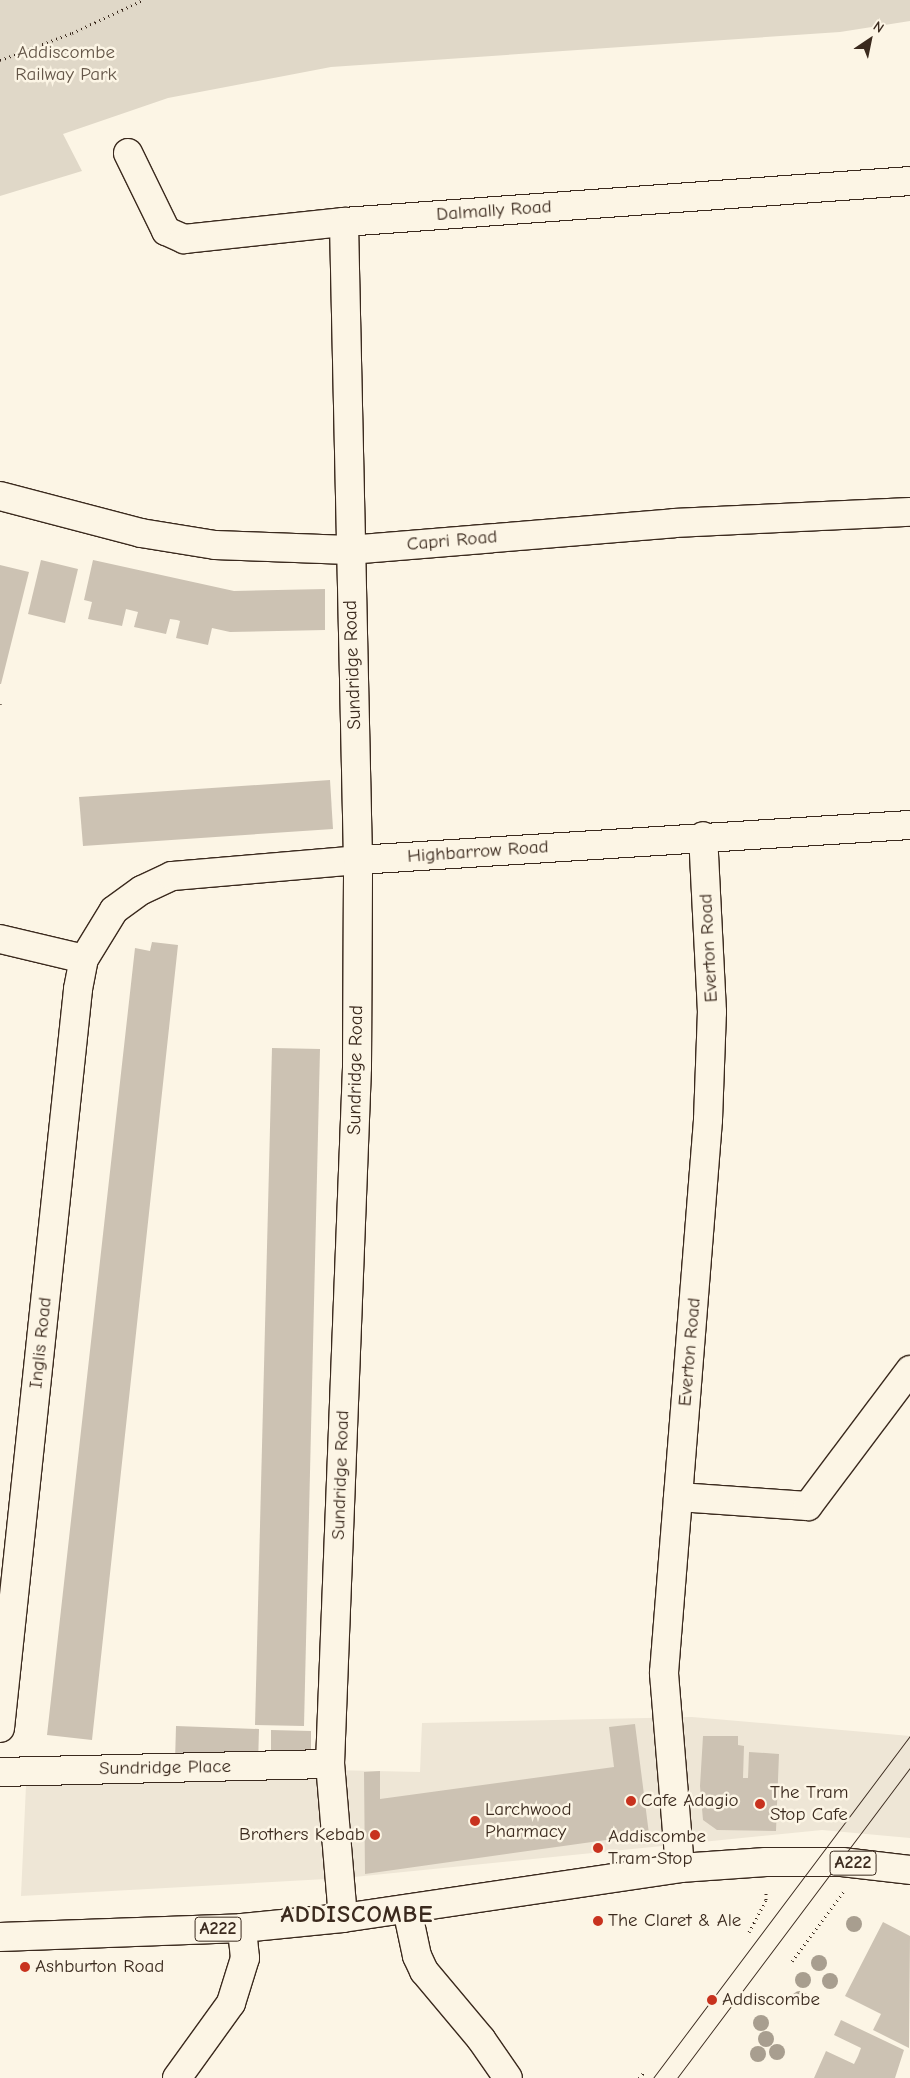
<!DOCTYPE html>
<style>
body{margin:0}
#map{position:relative;width:910px;height:2078px;overflow:hidden;background:#fcf5e5;font-family:"Comic Neue",sans-serif}
div>[style]{position:absolute}
[style*='--x']{left:calc(var(--x)*1px);top:calc(var(--y)*1px);width:calc(var(--w)*1px);rotate:calc(var(--a)*1deg)}
.built>*{inset:0;background:#eee6d6}
.green>*{inset:0;background:#e0d8c8}
.building>*{inset:0;background:#ccc2b3}
.path>*{height:3px;margin-top:-1.5px;transform-origin:0;background:repeating-linear-gradient(90deg,#3b2a1e 0 1px,transparent 0 5px)}
.roads{filter:drop-shadow(1px 0 #3b2a1e) drop-shadow(-1px 0 #3b2a1e) drop-shadow(0 1px #3b2a1e) drop-shadow(0 -1px #3b2a1e)}
.minor>*{height:28px;margin:-14px;padding:0 14px;transform-origin:14px;border-radius:14px;background:#fcf5e5}
.major>*{height:28px;margin:-14px;padding:0 14px;transform-origin:14px;border-radius:14px;background:#fcf5e5}
.tram>*{height:1px;margin:-0.5px;padding:0 0.5px;transform-origin:0.5px;border-radius:0.5px;background:#3b2a1e}
.trees>*{width:16px;height:16px;margin:-8px;border-radius:50%;background:#a89e8f}
.dots>*{width:14px;height:14px;translate:-50% -50%;box-sizing:border-box;border:2px solid #fcf5e5;border-radius:50%}
span{translate:-50% -50%;white-space:nowrap;text-align:center;line-height:1.15;-webkit-text-stroke:5px #fcf5e5;paint-order:stroke}
.shield-label span{padding:1px 4px;background:#fcf5e5;border:1px solid;border-radius:4px;-webkit-text-stroke-width:0}
.shield-label{font-size:18px;color:#3b2a1e;font-weight:700}
.park-label{font-size:19px;color:#645648}
.street-label{font-size:19px;color:#3b2a1e}
.poi-label{font-size:19px;color:#3b2a1e}
.left{translate:0 -50%;text-align:left}
.right{translate:-100% -50%;text-align:right}
.district-label{font-size:24px;color:#3b2a1e;font-weight:700;letter-spacing:1px}
.north{position:absolute;left:845px;top:15px;width:50px;height:50px;-webkit-text-stroke:4px #fcf5e5;paint-order:stroke;rotate:34deg;font-size:14px;font-weight:700;line-height:20px;text-align:center;color:#3b2a1e}
.north::after{content:'';display:block;margin:auto;width:18px;height:22px;background:#3b2a1e;clip-path:polygon(50% 0,100% 100%,50% 72%,0 100%)}
</style>
<div id="map">
<div class="built">
<i style="clip-path:polygon(692px 1717px,910px 1736px,910px 1838px,822px 1830px,344px 1878px,21px 1896px,27px 1763px,420px 1772px,422px 1723px)"></i>
</div>
<div class="green">
<i style="clip-path:polygon(0 0,910px 0,910px 21px,840px 32px,331px 67px,168px 98px,63px 134px,82px 171px,0 196px)"></i>
</div>
<div class="building">
<i style="clip-path:polygon(41px 560px,78px 569px,65px 623px,28px 614px)"></i>
<i style="clip-path:polygon(93px 560px,234px 591px,325px 589px,325px 630px,230px 632px,212px 628px,208px 645px,176px 638px,180px 621px,177px 620px,170px 619px,166px 634px,134px 627px,138px 612px,126px 609px,122px 626px,88px 619px,92px 602px,84px 600px)"></i>
<i style="clip-path:polygon(0 565px,29px 572px,1px 684px,0 684px)"></i>
<i style="clip-path:polygon(330px 780px,333px 829px,83px 846px,79px 797px)"></i>
<i style="clip-path:polygon(152px 942px,178px 945px,92px 1740px,47px 1735px,135px 948px,150px 951px)"></i>
<i style="clip-path:polygon(272px 1048px,320px 1049px,304px 1726px,255px 1725px)"></i>
<i style="clip-path:polygon(635px 1724px,649px 1834px,365px 1874px,364px 1772px,380px 1771px,380px 1799px,614px 1767px,609px 1727px)"></i>
<i style="clip-path:polygon(176px 1726px,259px 1729px,258px 1765px,175px 1762px)"></i>
<i style="clip-path:polygon(271px 1730px,311px 1731px,311px 1759px,271px 1758px)"></i>
<i style="clip-path:polygon(703px 1736px,738px 1736px,738px 1745px,744px 1746px,743px 1778px,748px 1778px,749px 1752px,779px 1754px,776px 1831px,717px 1830px,703px 1820px,700px 1786px)"></i>
<i style="clip-path:polygon(883px 1922px,910px 1936px,909px 2048px,873px 2030px,881px 2014px,845px 1996px)"></i>
<i style="clip-path:polygon(841px 2020px,904px 2050px,895px 2078px,814px 2078px,826px 2051px,854px 2064px,858px 2056px,861px 2048px,834px 2035px)"></i>
</div>
<div class="path">
<i style="--x:0;--y:60;--w:77;--a:-20.6"></i>
<i style="--x:72;--y:33;--w:78;--a:-24.9"></i>
<i style="--x:0;--y:704;--w:3;--a:-72"></i>
<i style="--x:749;--y:1932;--w:36;--a:-62"></i>
<i style="--x:766;--y:1900;--w:8;--a:-90"></i>
<i style="--x:792;--y:1961;--w:86;--a:-53.5"></i>
<i style="--x:639;--y:2078;--w:9;--a:-49"></i>
</div>
<div class="roads">
<div class="minor">
<i style="--x:128;--y:153;--w:87;--a:64"></i>
<i style="--x:166;--y:231;--w:20;--a:24"></i>
<i style="--x:184;--y:239;--w:161;--a:-6.1"></i>
<i style="--x:344;--y:222;--w:567;--a:-4.14"></i>
<i style="--x:0;--y:496;--w:146;--a:14.7"></i>
<i style="--x:141;--y:533;--w:75;--a:9.2"></i>
<i style="--x:215;--y:545;--w:134;--a:2.1"></i>
<i style="--x:349;--y:550;--w:326;--a:-4.7"></i>
<i style="--x:674;--y:523;--w:236;--a:-2.7"></i>
<i style="--x:0;--y:939;--w:86;--a:13.4"></i>
<i style="--x:678;--y:1497;--w:130;--a:4"></i>
<i style="--x:808;--y:1506;--w:170;--a:-53.1"></i>
<i style="--x:0;--y:1728;--w:743;--a:-83.97"></i>
<i style="--x:78;--y:989;--w:31;--a:-79"></i>
<i style="--x:84;--y:959;--w:57;--a:-58.5"></i>
<i style="--x:114;--y:910;--w:34;--a:-36"></i>
<i style="--x:142;--y:890;--w:33;--a:-25"></i>
<i style="--x:172;--y:876;--w:187;--a:-4.9"></i>
<i style="--x:358;--y:860;--w:553;--a:-3.63"></i>
<i style="--x:0;--y:1772;--w:330;--a:-1.4"></i>
<i style="--x:680;--y:1868;--w:196;--a:-94.7"></i>
<i style="--x:664;--y:1673;--w:555;--a:-85.45"></i>
<i style="--x:708;--y:1120;--w:108;--a:-87.9"></i>
<i style="--x:712;--y:1012;--w:176;--a:-92.9"></i>
<i style="--x:407;--y:1909;--w:48;--a:78"></i>
<i style="--x:417;--y:1956;--w:17;--a:65"></i>
<i style="--x:424;--y:1971;--w:89;--a:50"></i>
<i style="--x:481;--y:2039;--w:47;--a:55.3"></i>
<i style="--x:343;--y:1918;--w:155;--a:-94.8"></i>
<i style="--x:330;--y:1764;--w:698;--a:-87.78"></i>
<i style="--x:357;--y:1067;--w:207;--a:-89.7"></i>
<i style="--x:358;--y:860;--w:638;--a:-91.26"></i>
<i style="--x:177;--y:2078;--w:92;--a:-54.2"></i>
<i style="--x:231;--y:2003;--w:47;--a:-72.7"></i>
<i style="--x:245;--y:1958;--w:30;--a:-96"></i>
</div>
<div class="major">
<i style="--x:0;--y:1937;--w:242;--a:-2.1"></i>
<i style="--x:242;--y:1928;--w:101;--a:-5.7"></i>
<i style="--x:343;--y:1918;--w:341;--a:-8.4"></i>
<i style="--x:680;--y:1868;--w:86;--a:-4"></i>
<i style="--x:766;--y:1862;--w:76;--a:0"></i>
<i style="--x:842;--y:1862;--w:68;--a:6.7"></i>
</div>
</div>
<div class="tram">
<i style="--x:653;--y:2078;--w:428;--a:-53.1"></i>
<i style="--x:677;--y:2078;--w:388;--a:-53.1"></i>
</div>
<div class="trees">
<i style="left:854px;top:1924px"></i>
<i style="left:819px;top:1963px"></i>
<i style="left:803px;top:1980px"></i>
<i style="left:830px;top:1981px"></i>
<i style="left:800px;top:1999px"></i>
<i style="left:761px;top:2023px"></i>
<i style="left:766px;top:2039px"></i>
<i style="left:777px;top:2052px"></i>
<i style="left:758px;top:2054px"></i>
</div>
<div class="dots">
<i style="left:631px;top:1801px;background:#c8321e"></i>
<i style="left:760px;top:1804px;background:#c8321e"></i>
<i style="left:475px;top:1821px;background:#c8321e"></i>
<i style="left:375px;top:1835px;background:#c8321e"></i>
<i style="left:598px;top:1848px;background:#c8321e"></i>
<i style="left:598px;top:1921px;background:#c8321e"></i>
<i style="left:25px;top:1967px;background:#c8321e"></i>
<i style="left:712px;top:2000px;background:#c8321e"></i>
</div>
<div class="shield-label">
<span style="left:853px;top:1863px">A222</span>
<span style="left:218px;top:1929px">A222</span>
</div>
<div class="park-label">
<span style="left:66px;top:64px">Addiscombe<br>Railway Park</span>
</div>
<div class="street-label">
<span style="left:494px;top:211px;rotate:-4deg">Dalmally Road</span>
<span style="left:452px;top:541px;rotate:-5deg">Capri Road</span>
<span style="left:353px;top:665px;rotate:-92deg">Sundridge Road</span>
<span style="left:478px;top:852px;rotate:-4deg">Highbarrow Road</span>
<span style="left:709px;top:948px;rotate:-93deg">Everton Road</span>
<span style="left:356px;top:1070px;rotate:-89deg">Sundridge Road</span>
<span style="left:41px;top:1343px;rotate:-84deg">Inglis Road</span>
<span style="left:690px;top:1352px;rotate:-85deg">Everton Road</span>
<span style="left:341px;top:1475px;rotate:-88deg">Sundridge Road</span>
<span style="left:165px;top:1768px;rotate:-1deg">Sundridge Place</span>
</div>
<div class="poi-label">
<span class="left" style="left:770px;top:1804px">The Tram<br>Stop Cafe</span>
<span class="left" style="left:641px;top:1801px">Cafe Adagio</span>
<span class="left" style="left:485px;top:1821px">Larchwood<br>Pharmacy</span>
<span class="right" style="left:365px;top:1835px">Brothers Kebab</span>
<span class="left" style="left:608px;top:1848px">Addiscombe<br>Tram Stop</span>
<span class="left" style="left:608px;top:1921px">The Claret &amp; Ale</span>
<span class="left" style="left:35px;top:1967px">Ashburton Road</span>
<span class="left" style="left:722px;top:2000px">Addiscombe</span>
</div>
<div class="district-label">
<span style="left:357px;top:1915px">ADDISCOMBE</span>
</div>
<div class="north">N</div>
</div>
